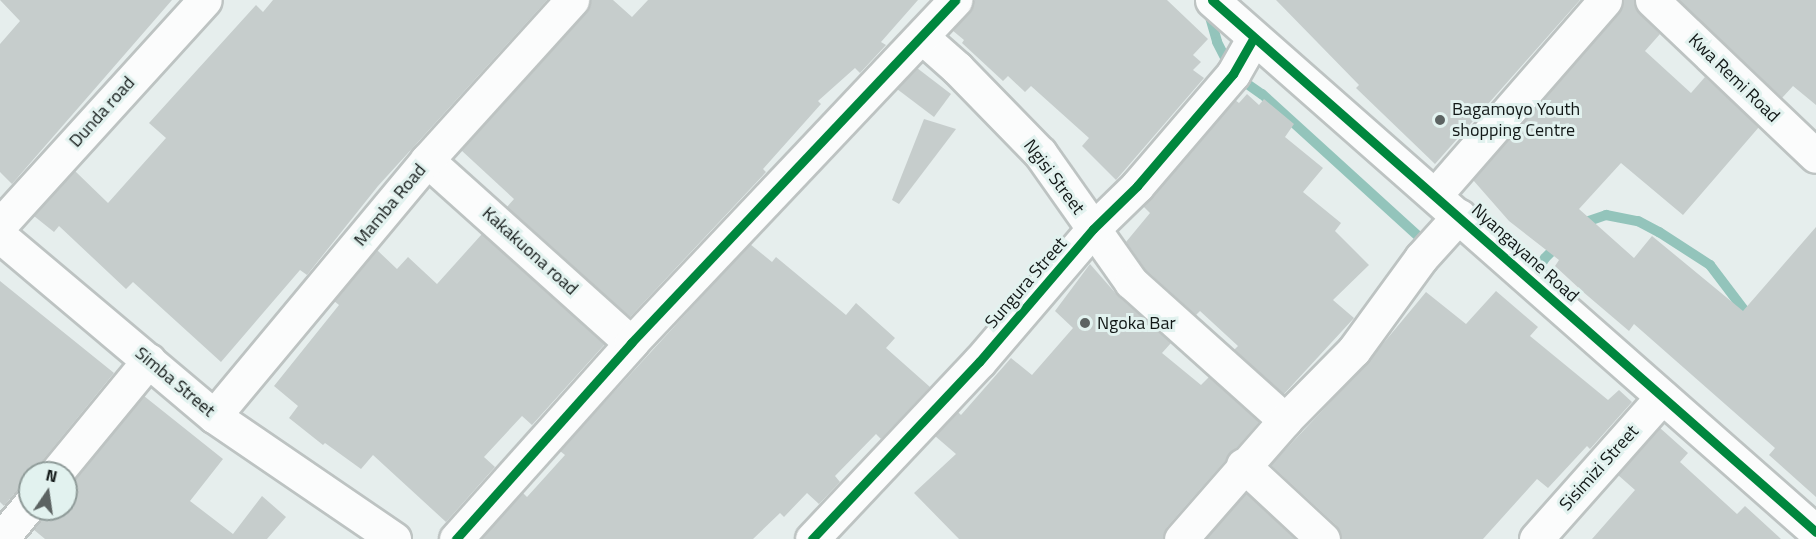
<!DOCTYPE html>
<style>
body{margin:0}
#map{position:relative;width:1816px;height:539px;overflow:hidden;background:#e6eeed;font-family:"Titillium Web",sans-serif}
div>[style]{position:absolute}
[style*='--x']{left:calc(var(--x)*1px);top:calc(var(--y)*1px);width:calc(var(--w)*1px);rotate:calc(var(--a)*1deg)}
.stream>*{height:10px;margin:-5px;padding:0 5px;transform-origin:5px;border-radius:5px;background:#93c4bb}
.building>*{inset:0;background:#c6cdcc}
.roads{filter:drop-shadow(2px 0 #bdc3c2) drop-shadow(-2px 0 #bdc3c2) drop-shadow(0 2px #bdc3c2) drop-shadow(0 -2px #bdc3c2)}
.street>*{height:33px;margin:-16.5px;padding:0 16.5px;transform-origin:16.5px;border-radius:16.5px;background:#fbfcfc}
.cycleway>*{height:9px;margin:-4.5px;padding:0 4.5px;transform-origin:4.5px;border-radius:4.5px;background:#00873e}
.dots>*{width:16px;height:16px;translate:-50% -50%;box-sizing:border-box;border:3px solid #e2f2ef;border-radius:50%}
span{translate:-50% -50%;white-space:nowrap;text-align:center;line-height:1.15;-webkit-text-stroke:6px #e2f2ef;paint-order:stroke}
.street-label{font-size:18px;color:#121817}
.poi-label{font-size:18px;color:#121817}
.left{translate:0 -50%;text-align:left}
.north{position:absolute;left:18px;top:461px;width:60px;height:60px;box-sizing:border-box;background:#e2f2ef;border:2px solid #8f9b99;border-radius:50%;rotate:13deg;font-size:16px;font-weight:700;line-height:24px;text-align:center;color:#121817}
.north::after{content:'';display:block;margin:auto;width:21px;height:27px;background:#5c6362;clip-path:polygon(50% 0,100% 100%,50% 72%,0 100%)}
</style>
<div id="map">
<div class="stream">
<i style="--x:1208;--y:10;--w:33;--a:74"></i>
<i style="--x:1217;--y:42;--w:36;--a:63"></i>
<i style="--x:1233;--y:74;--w:35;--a:35"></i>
<i style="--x:1262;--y:94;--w:224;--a:42.3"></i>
<i style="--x:1580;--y:224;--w:28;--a:-19"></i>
<i style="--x:1606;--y:215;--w:33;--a:11"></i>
<i style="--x:1638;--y:221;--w:24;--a:28"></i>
<i style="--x:1659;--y:232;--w:61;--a:32.9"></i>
<i style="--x:1710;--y:265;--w:68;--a:52.8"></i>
<i style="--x:1533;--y:278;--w:23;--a:-59"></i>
<i style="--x:1545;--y:258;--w:21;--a:-45"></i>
</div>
<div class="building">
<i style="clip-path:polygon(0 0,172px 0,12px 184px,0 172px,0 44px,20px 21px)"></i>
<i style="clip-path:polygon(273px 0,547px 0,378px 186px,307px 275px,300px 270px,221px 362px,133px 282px,126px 289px,59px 226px,54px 232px,34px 216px,75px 171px,108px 203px,166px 138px,149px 123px,256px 5px,263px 12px)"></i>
<i style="clip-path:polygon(590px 0,613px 0,632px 17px,648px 0,918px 0,881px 42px,886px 45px,860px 73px,855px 68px,818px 101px,821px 104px,763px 169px,766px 172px,630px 317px,507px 207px,514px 199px,461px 150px,586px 13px)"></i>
<i style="clip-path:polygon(975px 0,1167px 0,1208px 39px,1193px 55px,1201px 62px,1193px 70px,1204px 78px,1116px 180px,1082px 146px,1089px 138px,1031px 86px,1025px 92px,1008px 76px,1003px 81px,962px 43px,964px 40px,952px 30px)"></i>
<i style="clip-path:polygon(1276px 0,1580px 0,1435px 164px,1356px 88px,1359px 85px)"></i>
<i style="clip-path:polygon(1623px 0,1634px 0,1639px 13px,1660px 34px,1645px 51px,1691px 93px,1705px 77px,1759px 127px,1683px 215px,1621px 163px,1579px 209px,1634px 258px,1652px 236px,1743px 311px,1816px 227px,1816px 497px,1769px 455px,1775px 448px,1634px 324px,1629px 331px,1582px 291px,1555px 266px,1559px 260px,1509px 221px,1473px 180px,1619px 12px)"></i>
<i style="clip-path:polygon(1679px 0,1816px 0,1816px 105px,1793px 86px,1782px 98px)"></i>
<i style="clip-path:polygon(917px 68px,951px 94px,934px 117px,897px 89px)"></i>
<i style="clip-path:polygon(1247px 94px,1259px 105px,1264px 99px,1294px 124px,1285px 137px,1323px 168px,1303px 192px,1341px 223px,1335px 231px,1369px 265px,1333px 300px,1354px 318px,1284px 394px,1234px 350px,1238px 346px,1200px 311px,1196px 315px,1145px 269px,1126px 242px,1150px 213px,1143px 206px,1235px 100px,1239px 103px)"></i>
<i style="clip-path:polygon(924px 119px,956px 129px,899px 204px,892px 200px)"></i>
<i style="clip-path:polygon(482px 234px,605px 344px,532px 425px,522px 416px,484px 457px,495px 467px,446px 522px,373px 455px,361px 469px,325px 443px,323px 445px,289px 418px,298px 406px,274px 386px,339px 305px,334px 301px,377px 250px,397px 269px,408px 257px,437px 284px)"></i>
<i style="clip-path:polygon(750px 244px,772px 262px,776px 257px,846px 315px,856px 303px,895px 338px,886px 348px,930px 387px,881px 439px,876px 434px,835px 476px,840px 482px,819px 504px,807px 493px,784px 517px,780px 513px,753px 539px,481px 539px,523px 493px,527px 497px,565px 455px,560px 451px)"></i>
<i style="clip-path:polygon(1090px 264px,1118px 296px,1171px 343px,1162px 353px,1201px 385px,1209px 377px,1259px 422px,1167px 527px,1163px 539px,959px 539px,914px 493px,956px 454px,935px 436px,958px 412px,961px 415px,1011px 358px,1032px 375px,1073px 328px,1055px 311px)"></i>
<i style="clip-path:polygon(0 281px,114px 373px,42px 461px,38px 473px,30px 473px,30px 486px,16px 492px,4px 506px,0 502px)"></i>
<i style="clip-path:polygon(1496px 291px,1538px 327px,1530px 336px,1608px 400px,1619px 390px,1632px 402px,1590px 449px,1587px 446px,1548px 488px,1537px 479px,1483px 539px,1341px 539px,1336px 525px,1271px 465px,1367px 363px,1426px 292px,1466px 324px)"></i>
<i style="clip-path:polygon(144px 396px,223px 459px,190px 501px,233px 534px,262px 496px,286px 517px,267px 539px,45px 539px,33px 529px,48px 509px,66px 509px,66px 488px)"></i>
<i style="clip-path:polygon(1660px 428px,1688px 453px,1680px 462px,1737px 514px,1745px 506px,1781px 539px,1592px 539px,1635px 490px,1618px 475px)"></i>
<i style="clip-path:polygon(1246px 493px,1295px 539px,1206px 539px)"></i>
</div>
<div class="roads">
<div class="street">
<i style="--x:1212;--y:0;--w:805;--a:41.37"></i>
<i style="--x:1652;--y:0;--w:226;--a:43.6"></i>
<i style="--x:922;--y:37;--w:47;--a:41.5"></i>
<i style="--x:957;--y:68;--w:119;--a:45.7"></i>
<i style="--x:1040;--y:153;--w:158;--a:54.8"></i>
<i style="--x:1131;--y:282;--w:207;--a:41.9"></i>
<i style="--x:427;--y:160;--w:274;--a:41.9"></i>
<i style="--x:1436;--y:194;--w:257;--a:-48.9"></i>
<i style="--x:0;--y:225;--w:304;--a:-47.7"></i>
<i style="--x:0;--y:236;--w:280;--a:40.1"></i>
<i style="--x:214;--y:416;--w:218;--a:34.3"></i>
<i style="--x:214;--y:416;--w:333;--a:-50.2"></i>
<i style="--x:427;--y:160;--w:216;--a:-47.8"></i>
<i style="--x:1243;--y:465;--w:109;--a:42.8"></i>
<i style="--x:56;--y:473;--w:146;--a:-50.5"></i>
<i style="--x:1;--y:539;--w:45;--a:-50.4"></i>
<i style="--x:456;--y:539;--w:263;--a:-48.2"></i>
<i style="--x:631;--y:343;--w:472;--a:-46.6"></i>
<i style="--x:812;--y:539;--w:243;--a:-46.7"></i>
<i style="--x:979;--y:362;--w:175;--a:-49.4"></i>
<i style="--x:1093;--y:229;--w:62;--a:-44.3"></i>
<i style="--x:1137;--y:186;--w:148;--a:-49.4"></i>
<i style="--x:1233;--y:74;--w:40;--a:-60.3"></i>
<i style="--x:1181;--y:539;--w:158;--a:-48.8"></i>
<i style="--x:1285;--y:420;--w:98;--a:-45.4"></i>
<i style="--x:1354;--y:350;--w:114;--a:-53.9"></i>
<i style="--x:1421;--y:258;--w:57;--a:-47.9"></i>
<i style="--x:1536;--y:539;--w:190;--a:-48.4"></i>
</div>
</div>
<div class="cycleway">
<i style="--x:1212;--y:0;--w:805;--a:41.37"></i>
<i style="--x:456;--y:539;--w:263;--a:-48.2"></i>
<i style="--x:631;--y:343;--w:472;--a:-46.6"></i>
<i style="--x:812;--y:539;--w:243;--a:-46.7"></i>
<i style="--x:979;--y:362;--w:175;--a:-49.4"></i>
<i style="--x:1093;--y:229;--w:62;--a:-44.3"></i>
<i style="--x:1137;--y:186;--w:148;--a:-49.4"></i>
<i style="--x:1233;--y:74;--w:40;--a:-60.3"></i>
</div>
<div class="dots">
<i style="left:1440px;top:120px;background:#5c6362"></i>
<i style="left:1085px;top:323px;background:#5c6362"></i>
</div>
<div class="street-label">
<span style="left:1734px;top:78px;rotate:44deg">Kwa Remi Road</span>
<span style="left:102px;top:112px;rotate:-48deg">Dunda road</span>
<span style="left:1054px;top:177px;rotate:53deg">Ngisi Street</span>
<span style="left:390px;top:205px;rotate:-50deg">Mamba Road</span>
<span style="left:530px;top:251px;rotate:42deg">Kakakuona road</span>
<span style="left:1525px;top:253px;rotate:42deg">Nyangayane Road</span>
<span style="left:1026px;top:283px;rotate:-49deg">Sungura Street</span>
<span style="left:175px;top:382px;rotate:40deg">Simba Street</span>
<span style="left:1599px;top:468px;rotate:-48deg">Sisimizi Street</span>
</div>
<div class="poi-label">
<span class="left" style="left:1452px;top:120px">Bagamoyo Youth<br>shopping Centre</span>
<span class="left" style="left:1097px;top:323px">Ngoka Bar</span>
</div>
<div class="north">N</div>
</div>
